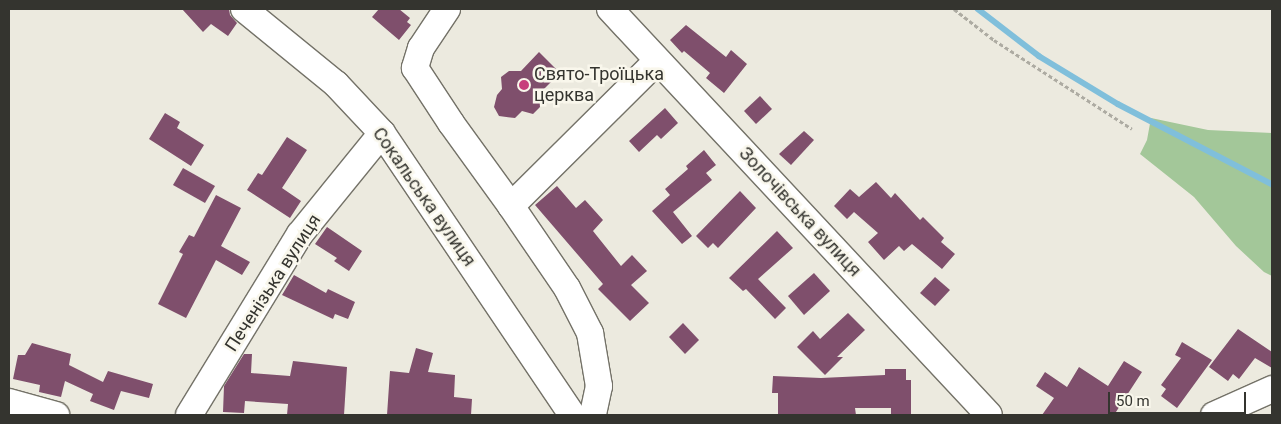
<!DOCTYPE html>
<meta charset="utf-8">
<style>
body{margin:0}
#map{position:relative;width:1281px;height:424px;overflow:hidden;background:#eceadf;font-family:Roboto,sans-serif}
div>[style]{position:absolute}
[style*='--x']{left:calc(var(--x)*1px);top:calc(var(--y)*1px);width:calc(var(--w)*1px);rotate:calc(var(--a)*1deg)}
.green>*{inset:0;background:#a3c799}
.stream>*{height:5.5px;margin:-2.75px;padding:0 2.75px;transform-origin:2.75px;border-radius:2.75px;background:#80bfdb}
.building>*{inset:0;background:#7f4f6c}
.path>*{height:3px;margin-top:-1.5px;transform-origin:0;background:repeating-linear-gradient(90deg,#adaba2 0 4px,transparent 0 6.5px)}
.roads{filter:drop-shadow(1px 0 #747268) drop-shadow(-1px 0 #747268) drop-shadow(0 1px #747268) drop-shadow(0 -1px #747268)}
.minor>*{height:26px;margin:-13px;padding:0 13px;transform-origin:13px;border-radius:13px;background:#fff}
.dots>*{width:14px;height:14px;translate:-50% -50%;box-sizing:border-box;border:2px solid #f9f7ec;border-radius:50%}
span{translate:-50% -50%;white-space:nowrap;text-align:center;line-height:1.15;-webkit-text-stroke:5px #f9f7ec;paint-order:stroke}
.poi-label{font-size:18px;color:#34342f}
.left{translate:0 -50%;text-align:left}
.street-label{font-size:18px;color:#34342f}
.frame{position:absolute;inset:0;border:10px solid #34342f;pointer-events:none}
.scale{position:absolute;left:1108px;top:392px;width:138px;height:22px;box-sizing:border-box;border:2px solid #34342f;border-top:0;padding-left:6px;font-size:15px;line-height:18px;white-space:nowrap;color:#34342f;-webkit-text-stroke:4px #f9f7ec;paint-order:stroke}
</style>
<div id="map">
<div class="green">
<i style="clip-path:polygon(1151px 118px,1208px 130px,1272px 133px,1272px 276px,1264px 272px,1236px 246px,1194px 197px,1140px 154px,1147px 140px)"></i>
</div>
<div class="stream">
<i style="--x:978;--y:9;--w:77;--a:37.6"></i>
<i style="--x:1039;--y:56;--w:92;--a:31.3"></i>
<i style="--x:1118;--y:104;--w:174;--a:27.5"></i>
</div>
<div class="building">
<i style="clip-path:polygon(182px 9px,229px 9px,230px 15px,237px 23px,228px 36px,211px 24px,203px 32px)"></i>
<i style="clip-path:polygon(379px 9px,399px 9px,410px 18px,407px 22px,411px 25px,399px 40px,372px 17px)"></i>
<i style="clip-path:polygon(686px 25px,726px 57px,731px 50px,747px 64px,724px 93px,706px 78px,710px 73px,684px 51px,682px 53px,670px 40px)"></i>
<i style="clip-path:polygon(539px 52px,560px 73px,539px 94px,540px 107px,533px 114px,522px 111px,515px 118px,499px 116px,494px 107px,497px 95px,502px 89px,501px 77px,509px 71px,521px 71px)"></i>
<i style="clip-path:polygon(760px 96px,772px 109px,756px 124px,744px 111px)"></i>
<i style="clip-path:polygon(665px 108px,678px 123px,661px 139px,657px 135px,639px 152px,629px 141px)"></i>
<i style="clip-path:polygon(165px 113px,180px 122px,177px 128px,204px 145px,191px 166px,149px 139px)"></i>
<i style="clip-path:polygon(804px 131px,814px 140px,791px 165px,779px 154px)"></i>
<i style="clip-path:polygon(287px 137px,307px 150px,282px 188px,301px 201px,290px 218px,247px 190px,258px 173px,262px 175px)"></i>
<i style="clip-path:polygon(704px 150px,716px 165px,706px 173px,712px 180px,673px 212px,692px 236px,682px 244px,652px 211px,670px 195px,665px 189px,688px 169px,686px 166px)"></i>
<i style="clip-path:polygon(183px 168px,215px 186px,205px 203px,173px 185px)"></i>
<i style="clip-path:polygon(876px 182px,891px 198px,895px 193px,920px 220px,923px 217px,944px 238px,941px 242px,955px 254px,942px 269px,912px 244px,904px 251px,899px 246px,884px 260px,868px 242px,878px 233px,854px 212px,847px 219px,834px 206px,850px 189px,859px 197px)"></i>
<i style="clip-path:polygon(557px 186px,576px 208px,585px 200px,603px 220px,593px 231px,621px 266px,632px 255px,647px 271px,631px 285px,649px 303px,630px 321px,598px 289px,603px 284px,535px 205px)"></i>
<i style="clip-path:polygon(740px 191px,756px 208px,718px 248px,713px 243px,708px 248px,696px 236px)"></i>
<i style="clip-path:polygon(216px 195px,241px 208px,221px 246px,250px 262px,242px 275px,216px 260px,186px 318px,158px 304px,183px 254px,179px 252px,189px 235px,194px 237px)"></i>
<i style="clip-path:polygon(327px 227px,362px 251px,349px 271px,334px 261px,337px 258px,315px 244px)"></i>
<i style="clip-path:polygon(777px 231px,793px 248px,758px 279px,786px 308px,775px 319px,746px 289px,743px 291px,729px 278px)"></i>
<i style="clip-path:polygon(814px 273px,830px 291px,804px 315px,788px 296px)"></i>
<i style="clip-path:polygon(294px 275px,326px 293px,328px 289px,355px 302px,348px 319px,335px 314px,333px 319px,282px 295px)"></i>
<i style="clip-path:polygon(935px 277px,950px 290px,935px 306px,920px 293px)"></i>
<i style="clip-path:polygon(848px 313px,865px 330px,837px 357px,843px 357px,825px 375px,797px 347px,813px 331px,820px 339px)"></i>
<i style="clip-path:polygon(683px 323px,699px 340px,685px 354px,669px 337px)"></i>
<i style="clip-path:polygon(1238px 329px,1272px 352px,1272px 368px,1255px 358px,1239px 379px,1233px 374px,1228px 381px,1209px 367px)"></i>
<i style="clip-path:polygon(1182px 342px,1212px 360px,1177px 408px,1161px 396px,1166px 389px,1161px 385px,1181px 358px,1175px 355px)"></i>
<i style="clip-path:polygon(32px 343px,71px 354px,69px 365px,103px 382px,108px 371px,153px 384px,149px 398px,121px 391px,114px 410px,90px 401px,93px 394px,65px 381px,61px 397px,39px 392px,40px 385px,13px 379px,18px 355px,25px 355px)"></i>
<i style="clip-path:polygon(416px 348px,433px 353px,428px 372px,455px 375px,454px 397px,472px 399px,471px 415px,387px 415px,390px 371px,409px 373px)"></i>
<i style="clip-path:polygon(244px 354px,252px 354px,251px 373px,290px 376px,293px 361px,347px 367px,344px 415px,287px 415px,288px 404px,245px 401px,244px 413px,223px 412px,224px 386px)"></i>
<i style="clip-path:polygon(1124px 361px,1142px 372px,1114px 415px,1042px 415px,1054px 398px,1036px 386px,1045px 372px,1067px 387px,1079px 367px,1108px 386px)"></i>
<i style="clip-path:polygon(885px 369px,906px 369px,906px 380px,911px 380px,911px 415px,891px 415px,891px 408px,855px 408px,856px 415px,778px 415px,778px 393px,772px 393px,773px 376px,821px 378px,885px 375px)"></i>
</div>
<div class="path">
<i style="--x:954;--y:9;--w:51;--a:37.8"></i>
<i style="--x:994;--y:40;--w:164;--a:32.8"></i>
</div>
<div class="roads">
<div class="minor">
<i style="--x:244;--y:9;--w:119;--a:39.2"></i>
<i style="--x:336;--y:84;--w:67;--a:46.8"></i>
<i style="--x:382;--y:133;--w:340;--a:56"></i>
<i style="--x:447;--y:9;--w:47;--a:123.7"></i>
<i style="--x:421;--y:48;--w:21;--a:107"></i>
<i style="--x:415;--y:68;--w:66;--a:56.8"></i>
<i style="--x:451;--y:123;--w:102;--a:54.1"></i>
<i style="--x:511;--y:206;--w:99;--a:55.7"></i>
<i style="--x:567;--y:288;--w:51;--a:62.9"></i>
<i style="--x:590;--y:333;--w:54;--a:80.4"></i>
<i style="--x:599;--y:386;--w:30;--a:102"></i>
<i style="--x:610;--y:9;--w:555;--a:46.97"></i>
<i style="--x:511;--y:206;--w:206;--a:-44.8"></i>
<i style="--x:9;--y:402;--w:49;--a:15.5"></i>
<i style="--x:189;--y:415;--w:212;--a:-58.5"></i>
<i style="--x:300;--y:234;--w:130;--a:-50.9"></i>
<i style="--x:1214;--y:415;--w:64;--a:-24.1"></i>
</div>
</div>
<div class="dots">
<i style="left:524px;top:85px;background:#c73f7b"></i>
</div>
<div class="poi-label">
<span class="left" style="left:534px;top:85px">Свято-Троїцька<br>церква</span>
</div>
<div class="street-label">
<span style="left:424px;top:197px;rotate:55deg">Сокальська вулиця</span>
<span style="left:800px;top:212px;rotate:47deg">Золочівська вулиця</span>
<span style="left:273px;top:283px;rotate:-57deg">Печенізька вулиця</span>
</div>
<div class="frame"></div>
<div class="scale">50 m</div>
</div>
